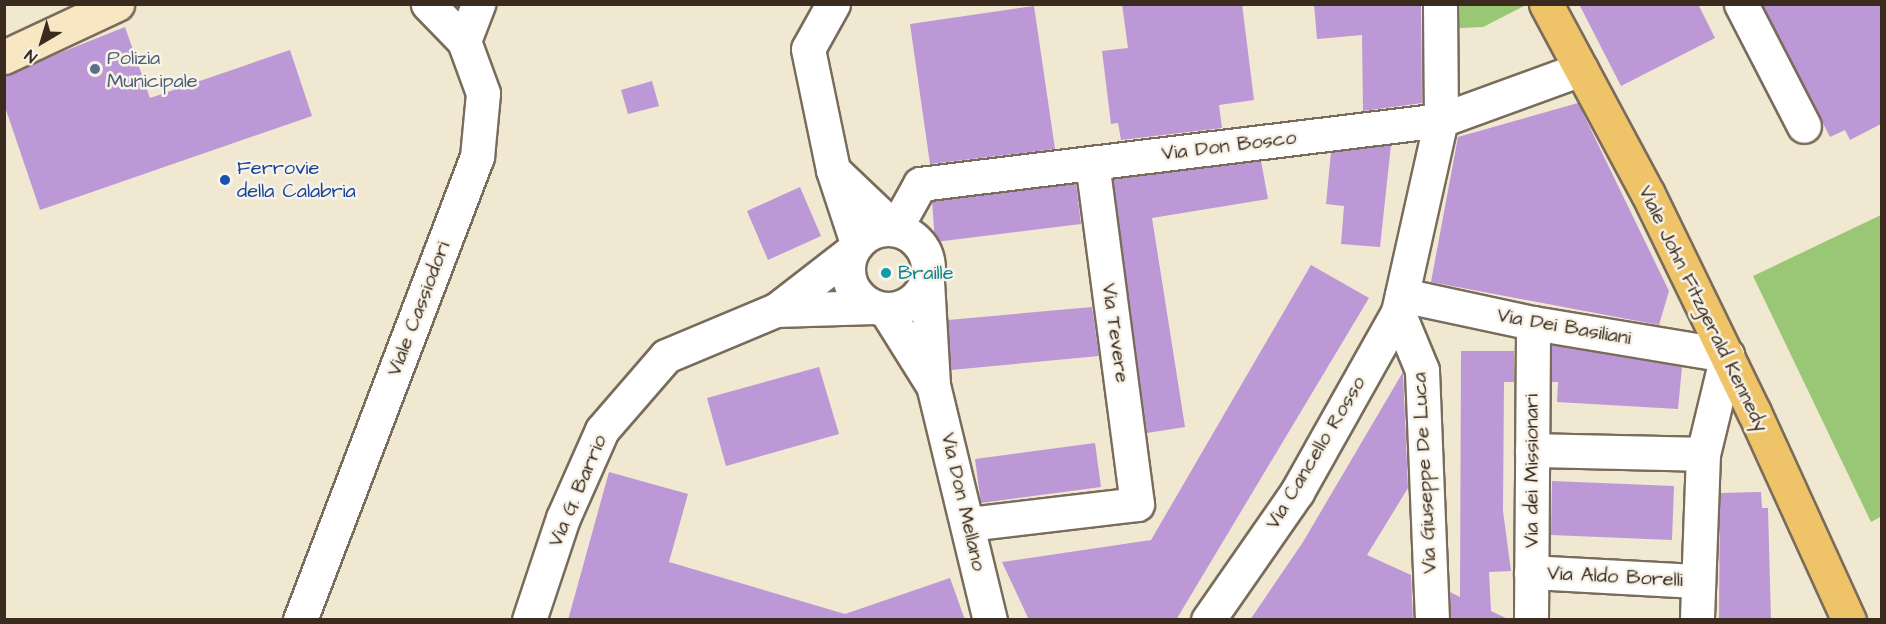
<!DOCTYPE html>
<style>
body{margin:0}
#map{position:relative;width:1886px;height:624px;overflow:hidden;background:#f0e8d0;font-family:"Architects Daughter",sans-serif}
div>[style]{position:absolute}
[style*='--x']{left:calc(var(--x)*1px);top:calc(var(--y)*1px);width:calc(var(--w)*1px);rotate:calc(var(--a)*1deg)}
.green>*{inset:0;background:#99c776}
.building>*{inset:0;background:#bc98d6}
.roads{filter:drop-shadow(2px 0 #7a6c5c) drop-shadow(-2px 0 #7a6c5c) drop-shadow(0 2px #7a6c5c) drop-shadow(0 -2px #7a6c5c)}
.minor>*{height:33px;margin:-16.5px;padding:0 16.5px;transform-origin:16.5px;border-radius:16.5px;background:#fff}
.minor>.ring{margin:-16.5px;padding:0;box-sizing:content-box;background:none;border:33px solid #fff;border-radius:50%}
.tertiary>*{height:33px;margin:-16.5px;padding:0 16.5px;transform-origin:16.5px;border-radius:16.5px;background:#fff}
.secondary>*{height:33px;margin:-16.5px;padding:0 16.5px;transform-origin:16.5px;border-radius:16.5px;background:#f9e7c3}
.primary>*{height:33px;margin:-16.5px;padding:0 16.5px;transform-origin:16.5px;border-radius:16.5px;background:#efc469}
.dots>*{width:16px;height:16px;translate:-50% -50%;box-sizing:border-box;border:3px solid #f7f3e8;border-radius:50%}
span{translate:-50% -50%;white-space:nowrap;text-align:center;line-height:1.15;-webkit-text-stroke:5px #f7f3e8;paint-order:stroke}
.service-label{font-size:20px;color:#4e5e75}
.left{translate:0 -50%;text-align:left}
.street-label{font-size:20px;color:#3b2a1e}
.transit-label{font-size:20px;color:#164399}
.culture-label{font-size:20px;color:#0d838f}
.frame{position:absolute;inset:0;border:6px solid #3b2a1e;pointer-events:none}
.north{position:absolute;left:12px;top:12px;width:60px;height:60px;-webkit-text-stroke:4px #f7f3e8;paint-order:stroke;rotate:218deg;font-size:16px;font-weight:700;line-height:24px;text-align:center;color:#3b2a1e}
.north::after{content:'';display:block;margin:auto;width:21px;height:27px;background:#3b2a1e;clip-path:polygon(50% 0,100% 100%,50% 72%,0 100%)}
</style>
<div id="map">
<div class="green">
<i style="clip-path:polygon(1457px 5px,1525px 4px,1526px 5px,1483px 27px,1459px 28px,1454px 27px)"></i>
<i style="clip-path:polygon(1881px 215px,1882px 516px,1871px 522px,1753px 276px)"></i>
</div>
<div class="building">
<i style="clip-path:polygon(1122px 4px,1242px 4px,1254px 100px,1219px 105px,1222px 128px,1121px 140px,1118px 123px,1111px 124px,1102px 51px,1128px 48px)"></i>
<i style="clip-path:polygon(1314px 4px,1421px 4px,1422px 103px,1363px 111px,1362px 35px,1317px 39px)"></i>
<i style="clip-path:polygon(1579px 4px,1698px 4px,1715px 38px,1621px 86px)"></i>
<i style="clip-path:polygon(1762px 4px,1881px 4px,1881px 124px,1850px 140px,1845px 130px,1830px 137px)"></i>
<i style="clip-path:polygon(1034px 6px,1055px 149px,930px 164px,910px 24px)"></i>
<i style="clip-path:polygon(125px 27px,150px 98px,290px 50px,312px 116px,40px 210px,4px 104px,4px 75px)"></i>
<i style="clip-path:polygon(652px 81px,659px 106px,628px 114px,621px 90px)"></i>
<i style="clip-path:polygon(1578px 103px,1669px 291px,1659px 325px,1431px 282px,1458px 137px)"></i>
<i style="clip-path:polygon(1391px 145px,1380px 247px,1341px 244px,1344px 206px,1326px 204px,1331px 152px)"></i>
<i style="clip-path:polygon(1261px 161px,1268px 199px,1152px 218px,1185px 427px,1147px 433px,1113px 179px)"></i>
<i style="clip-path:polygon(1076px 184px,1081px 224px,935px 242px,932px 201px)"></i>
<i style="clip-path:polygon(800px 187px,821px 236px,768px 260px,747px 211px)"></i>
<i style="clip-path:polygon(1311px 265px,1369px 298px,1176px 620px,1029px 620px,1002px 562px,1151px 540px)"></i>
<i style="clip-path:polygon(1092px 307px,1099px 356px,951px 370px,948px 320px)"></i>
<i style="clip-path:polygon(1552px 345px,1682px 367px,1678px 409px,1557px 402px,1558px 382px,1551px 382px)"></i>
<i style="clip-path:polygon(1461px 351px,1514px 351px,1514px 382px,1504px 382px,1503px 511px,1511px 571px,1489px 572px,1491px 611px,1510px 620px,1451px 620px,1450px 592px,1460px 597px)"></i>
<i style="clip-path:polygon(819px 367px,839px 434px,726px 466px,707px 398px)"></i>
<i style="clip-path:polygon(1403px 372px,1408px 488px,1367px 555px,1411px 575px,1413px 620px,1250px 620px,1303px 542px)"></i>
<i style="clip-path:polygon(1095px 443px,1101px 487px,981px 503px,975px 459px)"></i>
<i style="clip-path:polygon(609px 472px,688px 494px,669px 562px,845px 614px,950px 578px,965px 620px,568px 620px)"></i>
<i style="clip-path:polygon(1552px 481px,1674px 486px,1672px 540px,1551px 535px)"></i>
<i style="clip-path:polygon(1761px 492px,1762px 508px,1768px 508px,1771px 620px,1719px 620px,1720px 493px)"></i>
</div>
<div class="roads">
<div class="minor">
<i style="--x:833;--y:4;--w:51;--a:119.1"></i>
<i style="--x:808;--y:49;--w:124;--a:78.3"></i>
<i style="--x:833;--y:170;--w:77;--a:71.8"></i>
<i style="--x:1741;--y:4;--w:137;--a:62.7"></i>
<i style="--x:833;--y:170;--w:86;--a:43.6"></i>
<i style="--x:895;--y:229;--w:51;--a:-60.9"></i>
<i style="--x:920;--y:184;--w:525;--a:-7"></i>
<i style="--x:1441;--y:120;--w:149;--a:-20"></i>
<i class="ring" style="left:848px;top:229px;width:47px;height:47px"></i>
<i style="--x:927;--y:281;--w:104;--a:86.7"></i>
<i style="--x:933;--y:385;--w:242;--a:76.4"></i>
<i style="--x:1402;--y:295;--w:134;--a:12.1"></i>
<i style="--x:1533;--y:323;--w:197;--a:9.4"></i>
<i style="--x:1727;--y:355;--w:102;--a:103.6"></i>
<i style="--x:1703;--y:454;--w:166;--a:92.1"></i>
<i style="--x:885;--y:309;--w:89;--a:57.9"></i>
<i style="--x:776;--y:310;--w:98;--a:-1.8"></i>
<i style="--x:776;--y:310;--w:95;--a:-37.7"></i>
<i style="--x:1532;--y:450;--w:171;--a:1.3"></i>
<i style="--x:969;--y:524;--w:169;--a:-6.8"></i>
<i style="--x:1137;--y:504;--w:344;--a:-97.5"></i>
<i style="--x:1531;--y:572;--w:167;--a:3.1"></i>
<i style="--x:1208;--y:620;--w:156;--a:-55.2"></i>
<i style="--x:1297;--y:492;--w:206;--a:-60.7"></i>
<i style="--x:1432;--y:620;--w:250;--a:-92.3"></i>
<i style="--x:1422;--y:370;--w:63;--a:-112.5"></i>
<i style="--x:1398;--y:312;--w:197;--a:-77.4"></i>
<i style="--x:1441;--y:120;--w:116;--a:-90.5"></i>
<i style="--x:1531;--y:620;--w:297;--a:-89.6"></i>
</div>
<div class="tertiary">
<i style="--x:464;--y:41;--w:40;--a:-69"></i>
<i style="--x:300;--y:620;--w:496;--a:-69.1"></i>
<i style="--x:477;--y:157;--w:64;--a:-84.6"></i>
<i style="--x:483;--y:93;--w:55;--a:-110.1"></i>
<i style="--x:464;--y:41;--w:52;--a:-134.2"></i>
<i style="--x:529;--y:620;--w:108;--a:-71.6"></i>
<i style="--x:563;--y:518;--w:96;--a:-66.1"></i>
<i style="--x:602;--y:430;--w:98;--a:-49.1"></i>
<i style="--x:666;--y:356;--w:119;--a:-22.7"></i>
</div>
<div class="secondary">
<i style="--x:4;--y:57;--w:125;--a:-25.1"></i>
</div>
<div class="primary">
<i style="--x:1546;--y:4;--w:216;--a:61.8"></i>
<i style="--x:1648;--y:194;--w:242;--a:64.1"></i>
<i style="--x:1754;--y:412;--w:229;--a:65.5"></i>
</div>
</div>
<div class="dots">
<i style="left:95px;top:69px;background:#5c6f8a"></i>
<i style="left:225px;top:180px;background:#1a4fb4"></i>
<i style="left:886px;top:273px;background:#0f9aa8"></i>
</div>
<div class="service-label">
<span class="left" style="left:107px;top:70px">Polizia<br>Municipale</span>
</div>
<div class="street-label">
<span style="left:1229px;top:146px;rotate:-7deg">Via Don Bosco</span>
<span style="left:419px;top:309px;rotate:-69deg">Viale Cassiodori</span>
<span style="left:1703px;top:309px;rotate:64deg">Viale John Fitzgerald Kennedy</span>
<span style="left:1564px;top:327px;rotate:10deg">Via Dei Basiliani</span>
<span style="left:1115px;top:333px;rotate:82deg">Via Tevere</span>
<span style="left:1316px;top:453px;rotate:-59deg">Via Cancello Rosso</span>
<span style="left:1532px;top:471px;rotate:-90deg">Via dei Missionari</span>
<span style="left:1425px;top:473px;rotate:-93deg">Via Giuseppe De Luca</span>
<span style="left:578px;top:491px;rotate:-67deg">Via G. Barrio</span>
<span style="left:963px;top:502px;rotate:77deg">Via Don Mellano</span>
<span style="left:1615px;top:577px;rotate:3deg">Via Aldo Borelli</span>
</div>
<div class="transit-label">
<span class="left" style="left:237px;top:180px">Ferrovie<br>della Calabria</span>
</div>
<div class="culture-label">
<span class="left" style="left:898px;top:273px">Braille</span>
</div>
<div class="frame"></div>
<div class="north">N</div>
</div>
